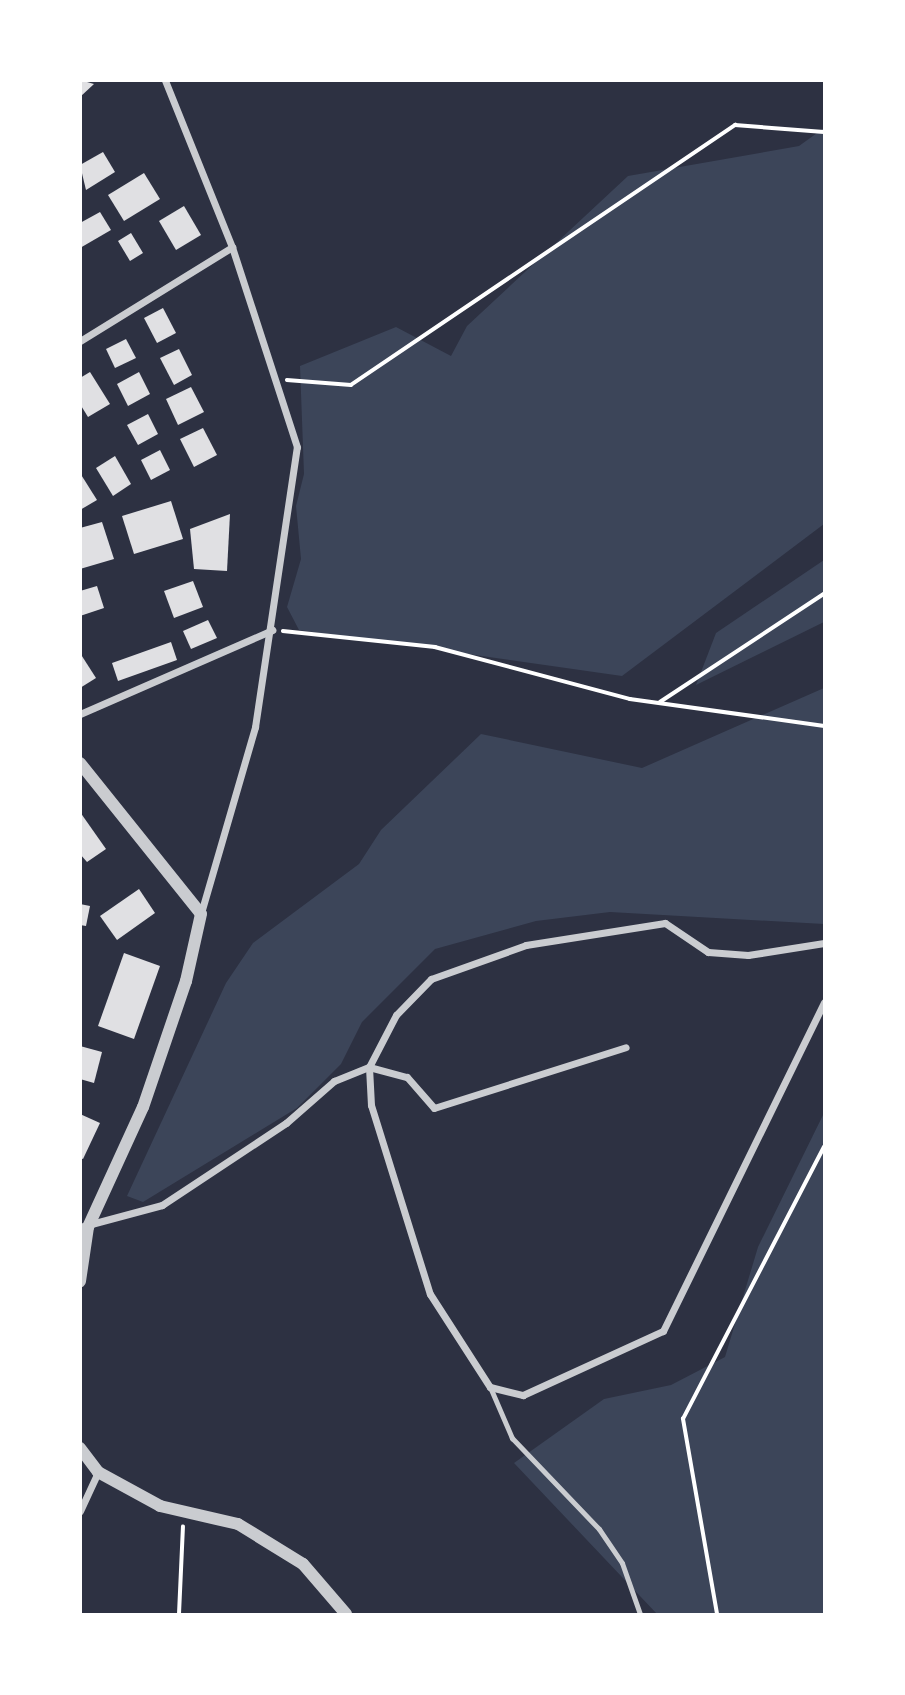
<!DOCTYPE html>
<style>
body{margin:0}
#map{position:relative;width:905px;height:1695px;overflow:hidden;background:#2d3142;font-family:Literata,serif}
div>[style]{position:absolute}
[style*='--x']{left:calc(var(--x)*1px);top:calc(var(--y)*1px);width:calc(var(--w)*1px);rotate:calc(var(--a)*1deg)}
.green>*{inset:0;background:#3c4559}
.building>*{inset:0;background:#e0e0e3}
.path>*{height:3.5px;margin:-1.75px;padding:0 1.75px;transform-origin:1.75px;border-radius:1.75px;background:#fff}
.service>*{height:5px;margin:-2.5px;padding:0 2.5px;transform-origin:2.5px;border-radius:2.5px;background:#caccd0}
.minor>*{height:7px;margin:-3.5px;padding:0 3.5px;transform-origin:3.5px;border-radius:3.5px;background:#caccd0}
.tertiary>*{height:12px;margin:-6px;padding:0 6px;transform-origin:6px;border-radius:6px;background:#caccd0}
span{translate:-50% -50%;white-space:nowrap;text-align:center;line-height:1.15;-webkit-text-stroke:5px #fff;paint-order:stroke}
.frame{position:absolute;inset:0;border:82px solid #fff;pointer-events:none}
</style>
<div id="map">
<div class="green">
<i style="clip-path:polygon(824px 128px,824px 524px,622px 676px,299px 630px,287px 607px,301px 559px,296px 506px,304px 474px,300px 366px,396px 327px,451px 356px,467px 326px,628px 176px,799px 146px)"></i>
<i style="clip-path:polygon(824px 560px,824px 622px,696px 685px,716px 633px)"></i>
<i style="clip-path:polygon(824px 688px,824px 924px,610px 912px,536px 921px,435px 949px,362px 1022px,341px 1064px,297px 1108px,143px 1202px,127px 1196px,226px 983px,253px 943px,359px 864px,381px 830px,481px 734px,642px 768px)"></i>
<i style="clip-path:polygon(824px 1113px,824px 1614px,657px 1614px,514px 1463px,604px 1399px,671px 1385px,725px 1357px,758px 1247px)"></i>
</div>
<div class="building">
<i style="clip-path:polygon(80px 80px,94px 84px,80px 97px)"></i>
<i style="clip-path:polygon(103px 152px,115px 172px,86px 190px,80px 165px)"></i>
<i style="clip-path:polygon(144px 173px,160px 199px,124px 221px,108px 195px)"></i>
<i style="clip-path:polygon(184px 206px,201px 235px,176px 250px,159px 221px)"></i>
<i style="clip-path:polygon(100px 212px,111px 230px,80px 248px,80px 223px)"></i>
<i style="clip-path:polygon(131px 233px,143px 253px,130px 261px,118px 241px)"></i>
<i style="clip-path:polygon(163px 308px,176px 333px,157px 343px,144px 318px)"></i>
<i style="clip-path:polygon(126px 339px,136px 358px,115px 368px,106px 349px)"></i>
<i style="clip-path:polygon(179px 349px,192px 375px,174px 385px,160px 358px)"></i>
<i style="clip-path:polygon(90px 372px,110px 404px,88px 417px,80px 404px,80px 378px)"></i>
<i style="clip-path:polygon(139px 372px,150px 394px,128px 406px,117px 384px)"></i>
<i style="clip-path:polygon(191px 387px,204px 412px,178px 425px,166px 399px)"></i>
<i style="clip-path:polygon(148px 414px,158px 434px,138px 445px,127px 425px)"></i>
<i style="clip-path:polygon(203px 428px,217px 455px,194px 467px,180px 439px)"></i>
<i style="clip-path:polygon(160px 450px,170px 470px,151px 480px,141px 460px)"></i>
<i style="clip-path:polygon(115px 456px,131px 484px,113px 496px,96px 468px)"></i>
<i style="clip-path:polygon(80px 473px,97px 500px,80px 510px)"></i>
<i style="clip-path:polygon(171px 501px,183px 539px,134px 554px,122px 516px)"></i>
<i style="clip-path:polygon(230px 514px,227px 571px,194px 569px,190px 529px)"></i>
<i style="clip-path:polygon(102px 522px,114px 559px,80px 569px,80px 528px)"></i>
<i style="clip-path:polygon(193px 581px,203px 607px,174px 618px,164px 591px)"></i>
<i style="clip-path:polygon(97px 586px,104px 608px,80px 616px,80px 591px)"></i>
<i style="clip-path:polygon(208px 620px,217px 638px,191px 649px,183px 631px)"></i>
<i style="clip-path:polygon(171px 642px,177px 660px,118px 681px,112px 663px)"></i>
<i style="clip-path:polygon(80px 653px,96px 678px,80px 688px)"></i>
<i style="clip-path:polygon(80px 812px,106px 849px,87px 862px,80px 854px)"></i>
<i style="clip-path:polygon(139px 889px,155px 913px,117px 940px,100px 916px)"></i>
<i style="clip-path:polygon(80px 904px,90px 906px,86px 926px,80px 925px)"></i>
<i style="clip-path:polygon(124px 953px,160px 966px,134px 1039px,98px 1026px)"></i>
<i style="clip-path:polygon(80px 1046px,102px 1052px,94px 1083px,80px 1079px)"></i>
<i style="clip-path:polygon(80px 1114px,100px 1123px,83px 1159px,80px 1158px)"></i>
</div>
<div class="path">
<i style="--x:287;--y:380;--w:64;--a:4.5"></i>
<i style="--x:351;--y:385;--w:464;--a:-34.1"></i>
<i style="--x:735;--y:125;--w:89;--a:4.5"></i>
<i style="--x:283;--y:631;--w:153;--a:6"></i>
<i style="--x:435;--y:647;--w:202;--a:14.9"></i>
<i style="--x:630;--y:699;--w:196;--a:7.9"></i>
<i style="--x:660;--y:702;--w:196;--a:-33.4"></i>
<i style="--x:179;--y:1614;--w:87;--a:-87.4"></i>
<i style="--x:717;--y:1614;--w:198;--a:-99.9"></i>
<i style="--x:683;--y:1419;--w:306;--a:-62.6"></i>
</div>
<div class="service">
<i style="--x:490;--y:1387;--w:56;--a:66.7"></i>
<i style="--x:512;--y:1438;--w:126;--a:46.3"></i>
<i style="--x:599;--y:1529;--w:41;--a:55.9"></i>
<i style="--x:622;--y:1563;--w:54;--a:70.6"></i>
</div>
<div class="minor">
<i style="--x:80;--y:341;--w:179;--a:-31.7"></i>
<i style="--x:232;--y:247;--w:180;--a:-111.9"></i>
<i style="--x:80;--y:714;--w:210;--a:-23.6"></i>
<i style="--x:201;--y:913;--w:194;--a:-73.8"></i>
<i style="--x:255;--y:727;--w:283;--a:-81.5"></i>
<i style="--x:297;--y:447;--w:210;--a:-108"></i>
<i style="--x:824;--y:943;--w:77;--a:171"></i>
<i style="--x:748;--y:955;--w:40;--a:-175.7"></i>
<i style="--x:708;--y:952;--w:52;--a:-146"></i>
<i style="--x:665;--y:923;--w:141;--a:171"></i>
<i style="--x:526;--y:945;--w:101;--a:160.3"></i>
<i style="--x:431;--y:979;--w:50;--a:134.2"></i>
<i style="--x:396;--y:1015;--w:59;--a:117.4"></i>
<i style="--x:369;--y:1067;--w:38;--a:87"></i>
<i style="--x:371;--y:1105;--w:198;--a:72.7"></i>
<i style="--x:430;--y:1294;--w:111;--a:57.2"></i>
<i style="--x:490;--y:1387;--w:34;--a:14"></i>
<i style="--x:523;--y:1395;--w:154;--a:-24.6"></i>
<i style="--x:663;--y:1331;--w:366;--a:-63.9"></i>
<i style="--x:80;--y:1227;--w:85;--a:-15"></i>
<i style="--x:162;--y:1205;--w:149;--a:-33.5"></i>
<i style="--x:286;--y:1123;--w:64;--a:-41.2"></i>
<i style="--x:334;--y:1081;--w:38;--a:-22"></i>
<i style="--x:369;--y:1067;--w:39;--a:15"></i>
<i style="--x:407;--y:1077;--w:41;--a:48.9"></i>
<i style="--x:434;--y:1108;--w:201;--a:-17.6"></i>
<i style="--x:80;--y:1511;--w:43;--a:-65.2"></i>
</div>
<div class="tertiary">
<i style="--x:80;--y:763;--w:193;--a:51.3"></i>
<i style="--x:201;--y:914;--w:69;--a:102.6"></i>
<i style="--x:186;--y:981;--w:133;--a:108.8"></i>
<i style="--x:143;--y:1107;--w:132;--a:114.6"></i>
<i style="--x:88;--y:1227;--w:55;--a:98.4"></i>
<i style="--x:80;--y:1448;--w:30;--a:53"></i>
<i style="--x:98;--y:1472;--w:71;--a:28.7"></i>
<i style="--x:160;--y:1506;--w:80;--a:13"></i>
<i style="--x:238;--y:1524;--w:76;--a:31.6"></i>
<i style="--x:303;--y:1564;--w:66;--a:49.3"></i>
</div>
<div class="frame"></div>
</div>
